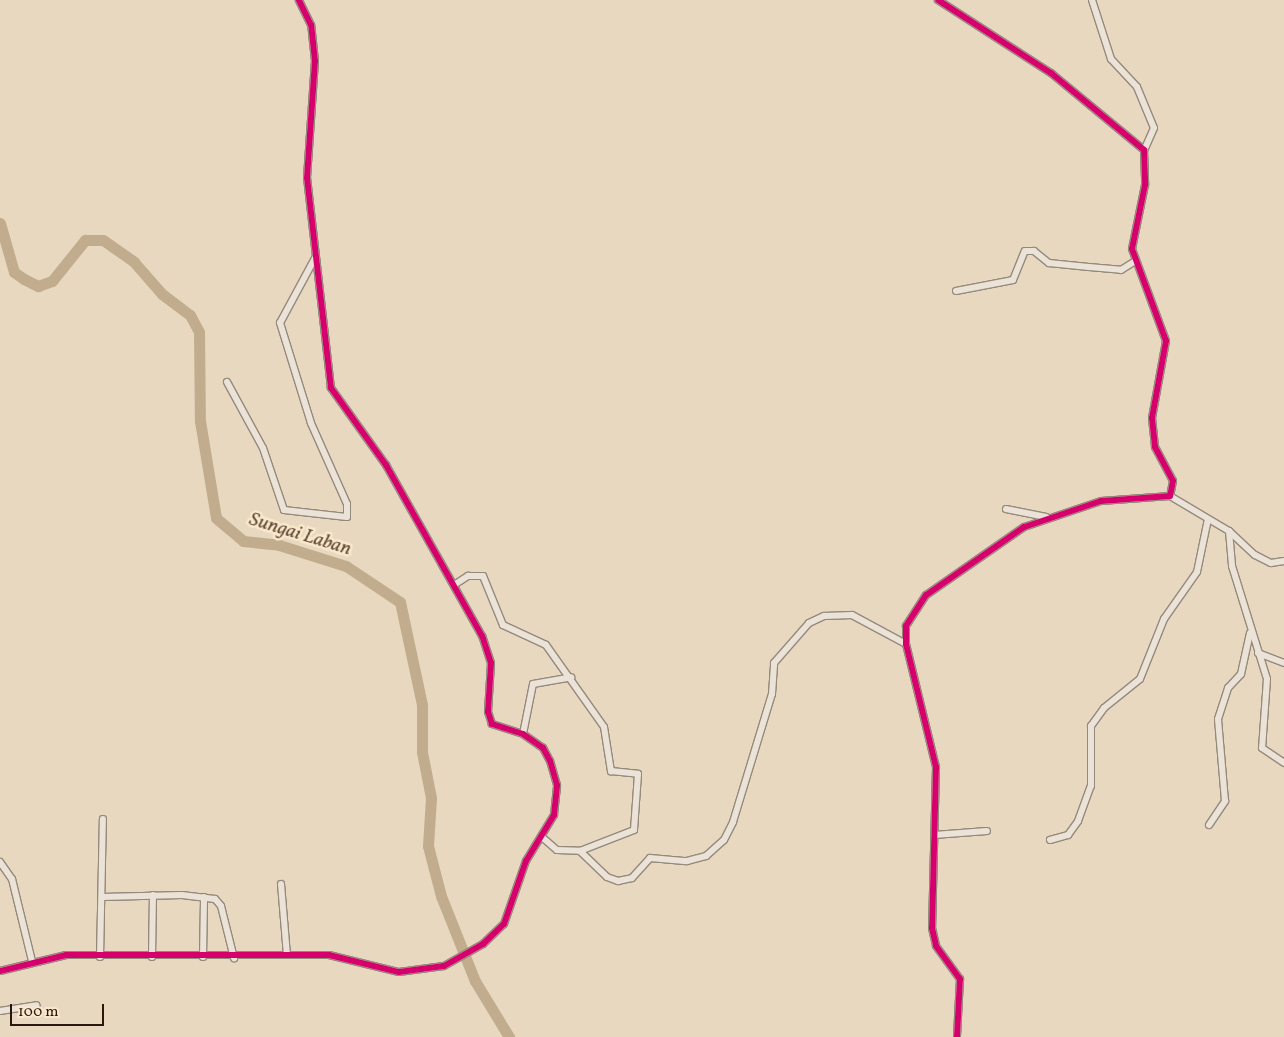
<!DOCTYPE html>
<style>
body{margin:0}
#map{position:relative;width:1284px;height:1037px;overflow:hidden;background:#e8d8c0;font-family:Vollkorn,serif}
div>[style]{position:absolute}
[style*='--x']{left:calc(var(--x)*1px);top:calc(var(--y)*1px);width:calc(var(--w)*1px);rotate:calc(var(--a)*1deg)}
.river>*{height:11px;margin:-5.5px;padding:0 5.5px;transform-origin:5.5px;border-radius:5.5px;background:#c2ac8e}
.roads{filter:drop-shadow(1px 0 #95897b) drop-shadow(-1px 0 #95897b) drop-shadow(0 1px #95897b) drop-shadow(0 -1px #95897b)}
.minor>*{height:6px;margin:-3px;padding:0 3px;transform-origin:3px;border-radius:3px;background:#ebe3d7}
.cycleway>*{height:6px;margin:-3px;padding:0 3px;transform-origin:3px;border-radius:3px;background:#d6006c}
span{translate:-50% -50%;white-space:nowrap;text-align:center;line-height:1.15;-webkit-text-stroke:5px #fae8cc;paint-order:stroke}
.water-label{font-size:20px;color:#604a38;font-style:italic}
.scale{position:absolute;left:10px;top:1004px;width:94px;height:22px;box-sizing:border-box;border:2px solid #2a160d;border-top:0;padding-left:6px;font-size:15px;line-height:18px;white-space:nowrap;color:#2a160d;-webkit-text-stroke:4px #fae8cc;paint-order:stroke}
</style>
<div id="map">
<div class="river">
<i style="--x:0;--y:223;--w:51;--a:74.1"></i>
<i style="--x:14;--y:272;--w:12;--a:35"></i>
<i style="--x:24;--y:279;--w:16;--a:27"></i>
<i style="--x:38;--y:286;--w:15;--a:-20"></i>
<i style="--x:52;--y:281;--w:53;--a:-51.2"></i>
<i style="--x:85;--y:240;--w:18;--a:0"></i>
<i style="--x:103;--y:240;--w:38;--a:35"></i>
<i style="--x:134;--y:262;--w:43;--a:48.8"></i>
<i style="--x:162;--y:294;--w:35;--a:37"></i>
<i style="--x:190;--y:315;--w:19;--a:62"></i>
<i style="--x:199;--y:332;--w:89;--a:89.4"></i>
<i style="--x:200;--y:421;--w:98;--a:80.6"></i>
<i style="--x:216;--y:518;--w:35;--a:40"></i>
<i style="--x:243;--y:541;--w:36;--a:6"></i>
<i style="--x:279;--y:545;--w:70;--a:17.4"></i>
<i style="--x:346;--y:566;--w:65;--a:33.7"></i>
<i style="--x:400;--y:602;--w:105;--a:77.9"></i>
<i style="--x:422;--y:705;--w:47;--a:90"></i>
<i style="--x:422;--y:752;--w:47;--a:78.9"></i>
<i style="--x:431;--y:798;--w:48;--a:93.6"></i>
<i style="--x:428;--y:846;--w:52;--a:75.4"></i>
<i style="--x:441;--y:896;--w:92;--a:68.2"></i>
<i style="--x:475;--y:981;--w:66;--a:58.7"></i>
</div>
<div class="roads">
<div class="minor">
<i style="--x:938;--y:0;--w:135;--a:32.9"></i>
<i style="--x:1051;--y:73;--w:121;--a:39.6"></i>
<i style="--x:1144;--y:150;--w:35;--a:88"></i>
<i style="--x:1145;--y:185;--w:65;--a:101.5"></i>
<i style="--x:1132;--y:249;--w:98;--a:69.7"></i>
<i style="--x:1166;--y:341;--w:78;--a:100.3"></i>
<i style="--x:1152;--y:418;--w:29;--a:84"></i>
<i style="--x:1155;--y:447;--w:38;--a:62"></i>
<i style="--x:1173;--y:481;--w:15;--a:101"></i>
<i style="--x:1170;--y:496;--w:69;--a:175.9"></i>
<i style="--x:1101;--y:501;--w:81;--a:161.3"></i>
<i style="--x:1024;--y:527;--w:119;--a:145.2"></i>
<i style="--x:926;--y:595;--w:37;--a:123"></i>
<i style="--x:906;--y:626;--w:18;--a:90"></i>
<i style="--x:906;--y:644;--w:127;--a:76.3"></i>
<i style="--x:936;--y:767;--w:161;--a:91.4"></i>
<i style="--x:932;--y:928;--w:18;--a:77"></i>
<i style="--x:936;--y:946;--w:41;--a:54"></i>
<i style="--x:960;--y:979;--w:58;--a:93"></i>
<i style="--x:1092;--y:0;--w:62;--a:72.1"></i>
<i style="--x:1111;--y:59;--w:38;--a:47"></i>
<i style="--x:1137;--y:87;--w:44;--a:67.5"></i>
<i style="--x:1154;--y:128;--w:24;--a:114"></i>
<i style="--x:956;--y:291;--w:58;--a:-10.9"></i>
<i style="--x:1013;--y:280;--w:31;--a:-68"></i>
<i style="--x:1025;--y:251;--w:9;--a:0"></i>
<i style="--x:1034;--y:251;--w:19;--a:39"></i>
<i style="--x:1049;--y:263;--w:40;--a:5.7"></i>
<i style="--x:1089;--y:267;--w:32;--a:5"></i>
<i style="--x:1121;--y:270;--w:15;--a:-32"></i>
<i style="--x:227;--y:382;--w:75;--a:61.4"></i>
<i style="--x:263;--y:448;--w:65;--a:71.3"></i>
<i style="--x:284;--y:510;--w:63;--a:6.3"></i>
<i style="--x:347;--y:517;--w:13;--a:-90"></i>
<i style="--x:347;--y:504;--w:89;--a:-114"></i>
<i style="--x:311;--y:423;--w:105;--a:-107.2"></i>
<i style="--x:280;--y:323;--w:74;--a:-61.7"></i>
<i style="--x:1170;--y:496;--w:69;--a:30.7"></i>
<i style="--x:1229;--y:531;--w:35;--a:85"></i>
<i style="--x:1232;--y:566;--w:118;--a:72.8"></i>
<i style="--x:1267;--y:679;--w:69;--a:94.1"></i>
<i style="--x:1262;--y:748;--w:27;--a:34"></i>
<i style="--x:1006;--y:509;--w:41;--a:11.3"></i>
<i style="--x:1229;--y:531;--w:35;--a:43"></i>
<i style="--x:1255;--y:555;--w:18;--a:27"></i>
<i style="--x:1271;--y:563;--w:13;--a:-9"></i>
<i style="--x:454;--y:585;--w:17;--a:-33"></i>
<i style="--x:468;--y:576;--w:15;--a:0"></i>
<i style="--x:483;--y:576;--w:53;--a:67.8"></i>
<i style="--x:503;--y:625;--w:47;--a:24.9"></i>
<i style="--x:546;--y:645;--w:100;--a:54.7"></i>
<i style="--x:604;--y:727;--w:45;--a:81"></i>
<i style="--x:611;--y:771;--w:27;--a:6"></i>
<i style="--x:638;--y:774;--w:56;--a:94.1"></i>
<i style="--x:634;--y:830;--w:58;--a:158.7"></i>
<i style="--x:1258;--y:653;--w:28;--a:21"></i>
<i style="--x:523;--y:734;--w:51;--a:-78.7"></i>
<i style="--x:533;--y:684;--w:39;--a:-10"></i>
<i style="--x:1209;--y:825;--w:29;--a:-56"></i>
<i style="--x:1225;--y:801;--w:82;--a:-94.9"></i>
<i style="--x:1218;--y:719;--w:33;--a:-72"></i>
<i style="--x:1228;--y:688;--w:19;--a:-47"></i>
<i style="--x:1241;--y:674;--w:42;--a:-77.6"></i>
<i style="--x:934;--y:835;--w:53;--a:-4.3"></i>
<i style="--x:543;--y:838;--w:18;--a:41"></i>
<i style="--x:557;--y:850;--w:23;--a:2"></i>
<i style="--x:580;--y:851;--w:37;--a:44"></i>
<i style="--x:607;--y:877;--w:12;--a:20"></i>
<i style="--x:618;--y:881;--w:14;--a:-12"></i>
<i style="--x:632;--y:878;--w:27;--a:-48"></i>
<i style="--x:650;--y:858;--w:37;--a:5"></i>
<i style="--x:687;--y:861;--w:20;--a:-15"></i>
<i style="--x:706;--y:856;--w:24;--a:-42"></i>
<i style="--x:724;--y:840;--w:20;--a:-63"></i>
<i style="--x:733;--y:822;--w:134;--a:-73.1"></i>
<i style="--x:772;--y:694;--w:31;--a:-86"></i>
<i style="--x:774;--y:663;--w:53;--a:-48.8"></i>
<i style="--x:809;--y:623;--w:17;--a:-25"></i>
<i style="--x:824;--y:616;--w:28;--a:-2"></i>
<i style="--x:852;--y:615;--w:61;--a:28.2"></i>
<i style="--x:1050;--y:840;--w:19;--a:-16"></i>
<i style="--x:1068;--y:835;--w:17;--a:-54"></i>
<i style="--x:1078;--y:821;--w:37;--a:-70"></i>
<i style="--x:1091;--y:786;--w:60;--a:-90"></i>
<i style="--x:1091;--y:726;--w:22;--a:-54"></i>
<i style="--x:1104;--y:708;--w:46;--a:-38.9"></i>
<i style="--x:1140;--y:679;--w:65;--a:-68.2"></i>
<i style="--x:1164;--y:619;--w:57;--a:-54.9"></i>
<i style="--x:1197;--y:572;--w:54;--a:-78.3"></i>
<i style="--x:0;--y:862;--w:21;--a:55"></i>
<i style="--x:12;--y:879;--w:84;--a:76.3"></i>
<i style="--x:281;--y:884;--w:71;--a:85.2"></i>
<i style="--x:102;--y:897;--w:80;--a:-1.4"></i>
<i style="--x:182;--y:895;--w:33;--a:7"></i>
<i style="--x:215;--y:899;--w:9;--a:49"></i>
<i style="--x:221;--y:906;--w:54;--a:76"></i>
<i style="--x:100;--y:957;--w:138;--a:-88.8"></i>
<i style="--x:152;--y:957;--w:62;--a:-89.1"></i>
<i style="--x:203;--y:957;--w:60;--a:-89"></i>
<i style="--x:0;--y:971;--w:68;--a:-13.6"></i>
<i style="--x:66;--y:955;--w:263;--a:0"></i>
<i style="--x:329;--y:955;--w:72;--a:13.7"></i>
<i style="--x:399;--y:972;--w:45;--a:-7.6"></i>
<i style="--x:444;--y:966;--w:45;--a:-29.4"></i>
<i style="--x:483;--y:944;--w:29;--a:-44"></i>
<i style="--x:504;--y:924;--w:67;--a:-70.8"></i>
<i style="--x:526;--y:861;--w:54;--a:-58.7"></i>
<i style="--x:554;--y:815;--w:30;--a:-84"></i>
<i style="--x:557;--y:785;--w:25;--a:-106"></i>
<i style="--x:550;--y:761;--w:15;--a:-118"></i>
<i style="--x:543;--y:748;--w:24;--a:-145"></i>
<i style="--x:523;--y:734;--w:33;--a:-162"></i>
<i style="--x:492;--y:724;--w:13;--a:-108"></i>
<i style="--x:488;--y:712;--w:49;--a:-86.5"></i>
<i style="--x:491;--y:663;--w:28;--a:-108"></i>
<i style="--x:482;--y:636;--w:196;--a:-119.3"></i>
<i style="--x:386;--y:465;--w:95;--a:-125.5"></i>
<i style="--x:331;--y:388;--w:211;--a:-96.5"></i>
<i style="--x:307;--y:178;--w:117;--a:-86.1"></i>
<i style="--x:315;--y:61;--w:36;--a:-96"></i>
<i style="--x:311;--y:25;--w:28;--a:-116"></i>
<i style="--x:0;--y:1011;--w:37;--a:-9"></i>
</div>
</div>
<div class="cycleway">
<i style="--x:938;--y:0;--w:135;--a:32.9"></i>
<i style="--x:1051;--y:73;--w:121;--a:39.6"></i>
<i style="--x:1144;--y:150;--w:35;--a:88"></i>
<i style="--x:1145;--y:185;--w:65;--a:101.5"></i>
<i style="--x:1132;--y:249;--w:98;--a:69.7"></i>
<i style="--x:1166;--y:341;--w:78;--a:100.3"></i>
<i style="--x:1152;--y:418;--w:29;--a:84"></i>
<i style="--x:1155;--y:447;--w:38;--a:62"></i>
<i style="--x:1173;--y:481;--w:15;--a:101"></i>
<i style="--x:1170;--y:496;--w:69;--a:175.9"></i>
<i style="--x:1101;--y:501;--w:81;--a:161.3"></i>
<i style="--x:1024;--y:527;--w:119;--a:145.2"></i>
<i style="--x:926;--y:595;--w:37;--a:123"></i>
<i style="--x:906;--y:626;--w:18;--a:90"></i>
<i style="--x:906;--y:644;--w:127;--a:76.3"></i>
<i style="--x:936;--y:767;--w:161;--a:91.4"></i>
<i style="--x:932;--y:928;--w:18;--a:77"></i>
<i style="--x:936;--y:946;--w:41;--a:54"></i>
<i style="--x:960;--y:979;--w:58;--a:93"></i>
<i style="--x:0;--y:971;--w:68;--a:-13.6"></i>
<i style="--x:66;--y:955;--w:263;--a:0"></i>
<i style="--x:329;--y:955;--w:72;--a:13.7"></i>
<i style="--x:399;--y:972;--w:45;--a:-7.6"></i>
<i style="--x:444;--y:966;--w:45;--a:-29.4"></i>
<i style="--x:483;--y:944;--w:29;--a:-44"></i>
<i style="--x:504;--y:924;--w:67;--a:-70.8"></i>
<i style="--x:526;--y:861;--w:54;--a:-58.7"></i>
<i style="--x:554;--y:815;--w:30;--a:-84"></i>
<i style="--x:557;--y:785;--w:25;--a:-106"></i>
<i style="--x:550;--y:761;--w:15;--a:-118"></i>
<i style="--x:543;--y:748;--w:24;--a:-145"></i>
<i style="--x:523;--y:734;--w:33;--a:-162"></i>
<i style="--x:492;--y:724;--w:13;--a:-108"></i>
<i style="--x:488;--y:712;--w:49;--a:-86.5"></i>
<i style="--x:491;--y:663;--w:28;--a:-108"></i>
<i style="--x:482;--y:636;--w:196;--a:-119.3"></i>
<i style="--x:386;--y:465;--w:95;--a:-125.5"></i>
<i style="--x:331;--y:388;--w:211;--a:-96.5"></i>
<i style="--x:307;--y:178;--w:117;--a:-86.1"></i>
<i style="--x:315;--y:61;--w:36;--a:-96"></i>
<i style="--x:311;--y:25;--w:28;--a:-116"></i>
</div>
<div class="water-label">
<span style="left:300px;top:535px;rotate:17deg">Sungai Laban</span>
</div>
<div class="scale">100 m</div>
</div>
